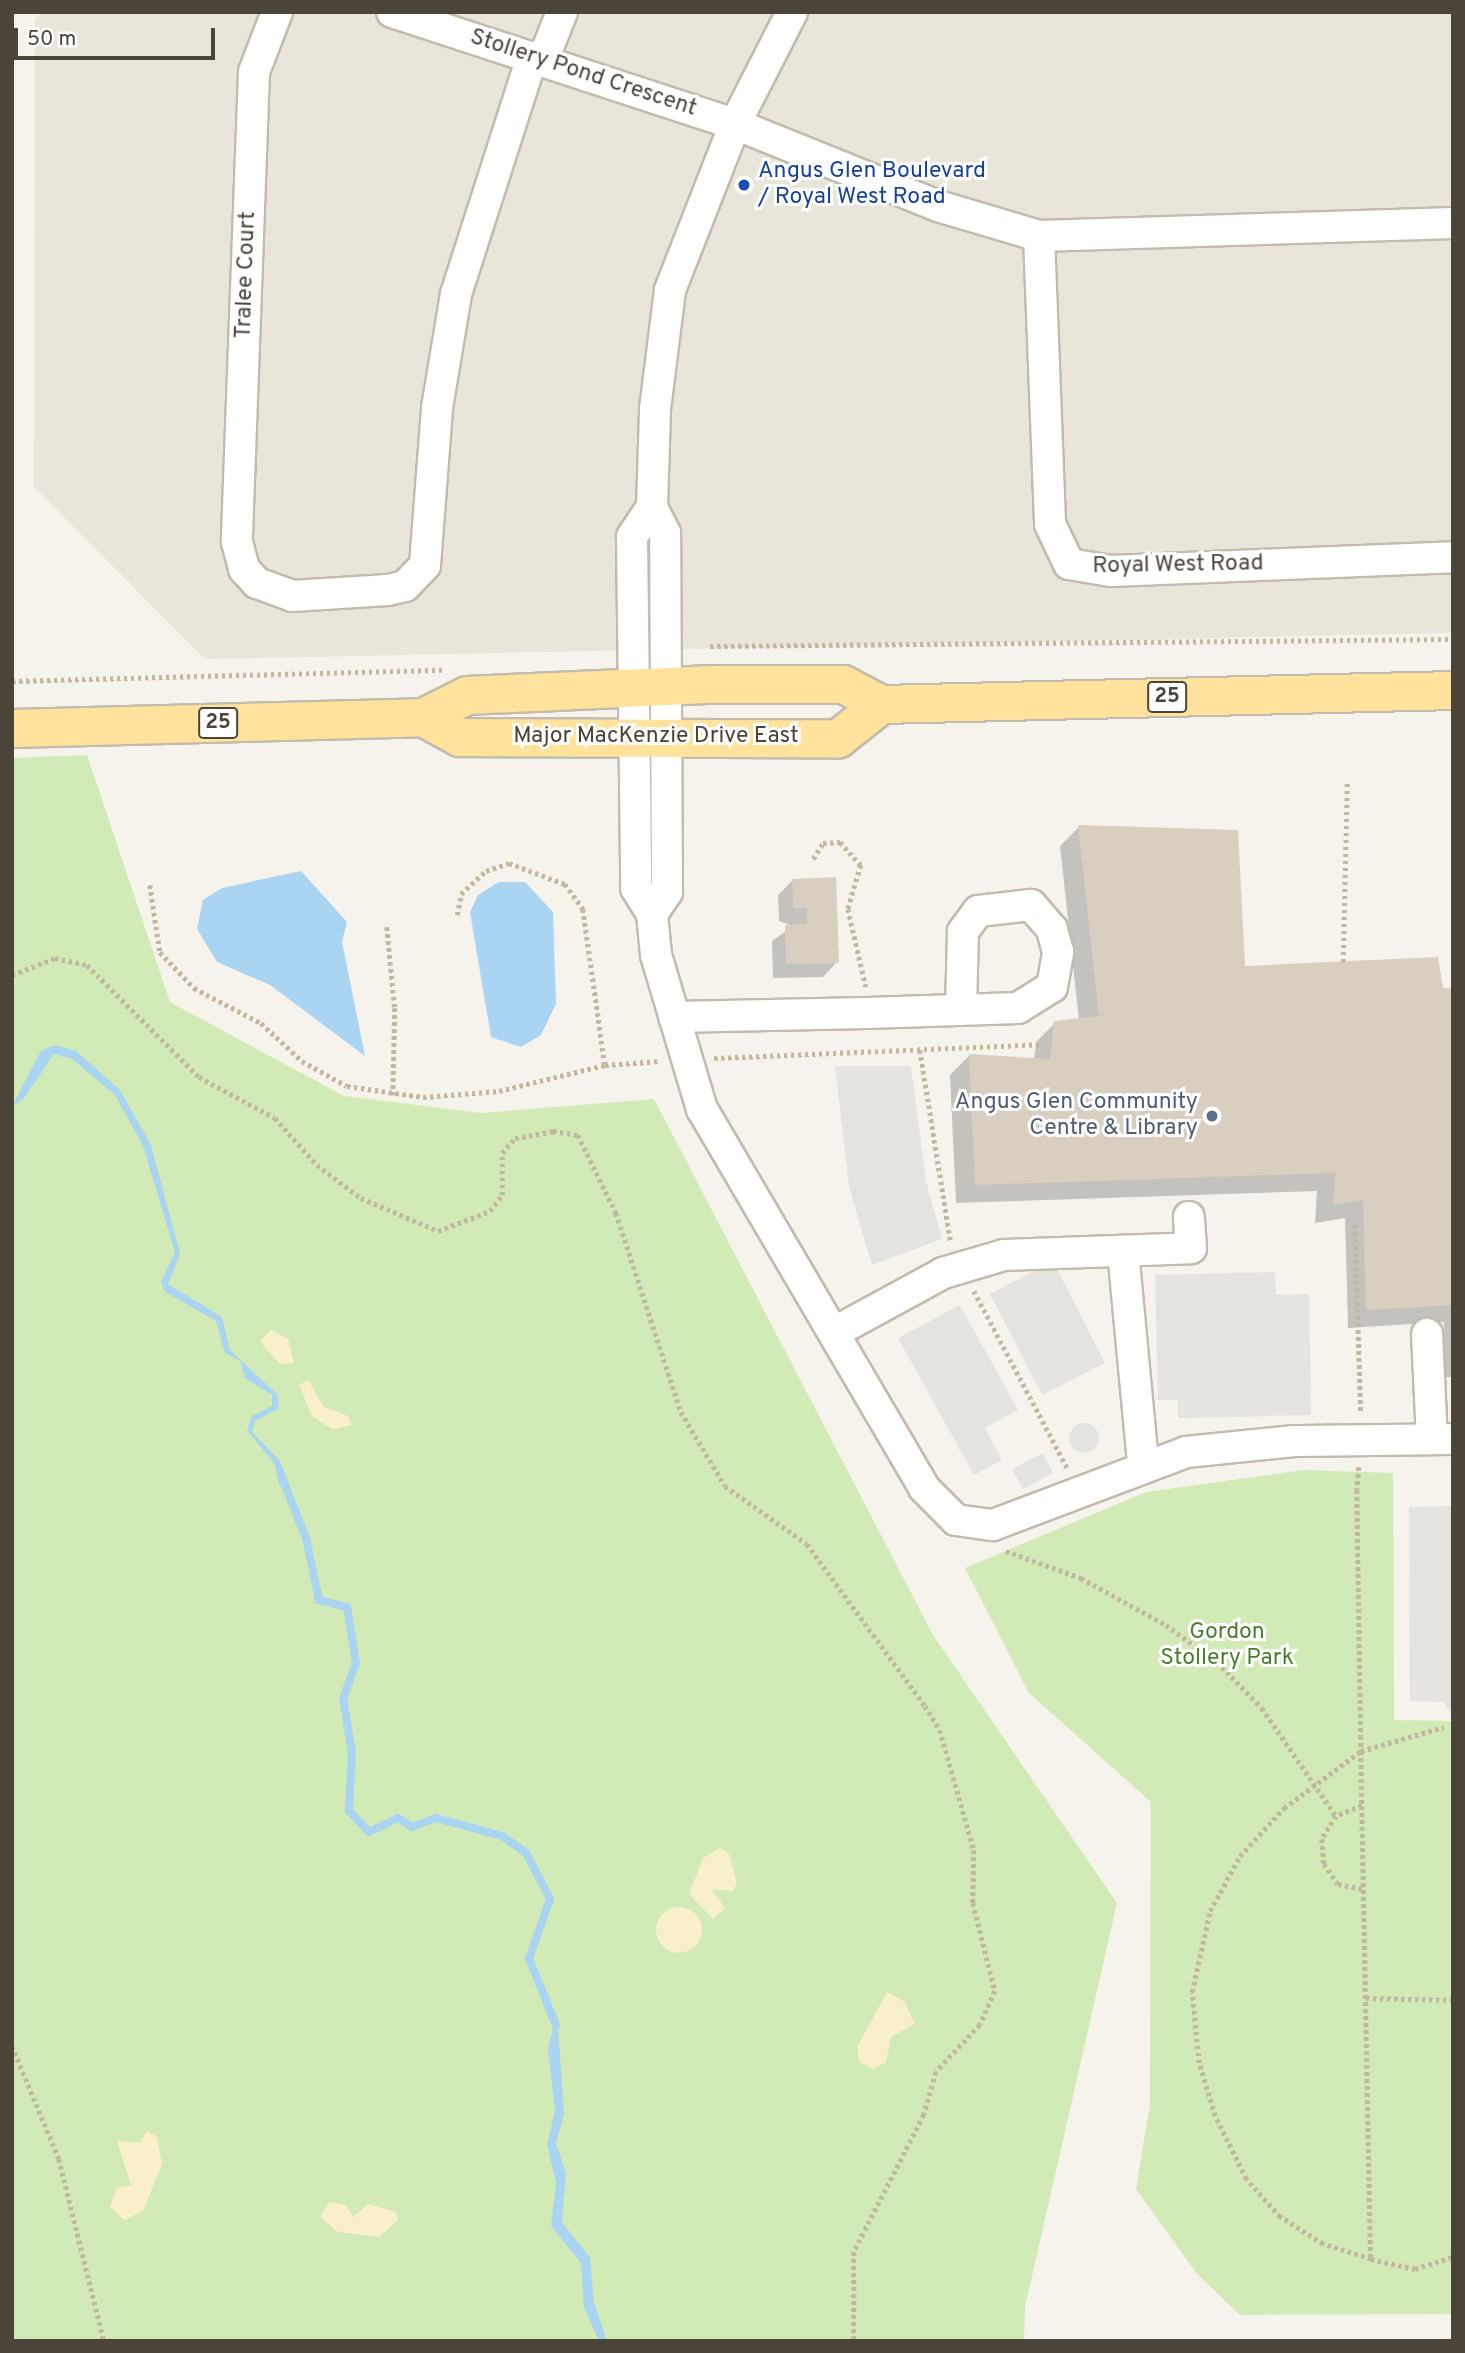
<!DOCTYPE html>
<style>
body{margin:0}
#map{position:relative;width:1465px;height:2353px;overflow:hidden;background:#f6f3ec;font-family:Overpass,sans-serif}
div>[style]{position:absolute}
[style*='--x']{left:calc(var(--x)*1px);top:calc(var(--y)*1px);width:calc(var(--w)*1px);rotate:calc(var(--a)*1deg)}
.residential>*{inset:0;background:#eae5da}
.green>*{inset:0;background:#d2eab5}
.sand>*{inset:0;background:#f9efc9}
.round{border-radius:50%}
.parking>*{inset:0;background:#e5e3e0}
.water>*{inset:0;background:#a9d4f2}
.shadow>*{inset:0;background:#0003}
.stream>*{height:8px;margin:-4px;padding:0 4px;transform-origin:4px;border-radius:4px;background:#a9d4f2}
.building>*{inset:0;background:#d8cfc1}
.path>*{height:4.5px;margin-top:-2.25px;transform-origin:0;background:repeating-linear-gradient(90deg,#c4b79f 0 3.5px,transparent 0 7px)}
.roads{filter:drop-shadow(2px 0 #c2bbae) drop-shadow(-2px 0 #c2bbae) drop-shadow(0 2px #c2bbae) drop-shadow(0 -2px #c2bbae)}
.minor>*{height:30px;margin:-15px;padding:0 15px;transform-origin:15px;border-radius:15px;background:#fff}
.major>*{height:37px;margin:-18.5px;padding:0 18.5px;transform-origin:18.5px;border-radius:18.5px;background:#ffe39c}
.dots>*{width:19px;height:19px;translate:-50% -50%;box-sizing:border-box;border:4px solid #fff;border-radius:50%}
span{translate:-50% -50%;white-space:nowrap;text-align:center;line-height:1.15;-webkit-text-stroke:6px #fff;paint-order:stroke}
.shield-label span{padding:2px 5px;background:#fff;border:2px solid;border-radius:5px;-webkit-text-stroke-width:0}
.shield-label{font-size:21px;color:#4b4439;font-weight:700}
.street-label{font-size:23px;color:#4b4439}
.transit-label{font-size:23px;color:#164399}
.left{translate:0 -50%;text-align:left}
.service-label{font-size:23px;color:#4e5e75}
.right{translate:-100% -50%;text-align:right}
.park-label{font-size:23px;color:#4a7f2a}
.frame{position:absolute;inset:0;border:14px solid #4b4439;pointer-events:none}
.scale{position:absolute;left:14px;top:28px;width:201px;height:32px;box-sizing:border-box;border:4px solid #4b4439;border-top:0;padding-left:9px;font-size:21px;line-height:24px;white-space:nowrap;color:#4b4439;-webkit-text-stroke:5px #fff;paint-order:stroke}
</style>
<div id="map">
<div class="residential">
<i style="clip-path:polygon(43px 12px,1453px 12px,1453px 633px,205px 659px,34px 487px,35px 19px)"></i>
</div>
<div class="green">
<i style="clip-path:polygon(87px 755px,170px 1002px,344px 1096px,481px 1113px,654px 1099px,933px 1635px,1117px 1903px,1025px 2307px,1024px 2341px,12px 2341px,12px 758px)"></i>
<i style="clip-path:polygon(1304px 1470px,1393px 1473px,1394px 1720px,1453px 1721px,1453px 2314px,1240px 2315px,1197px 2274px,1136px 2189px,1150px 2104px,1151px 1802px,1029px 1693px,965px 1568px,1146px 1492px)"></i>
</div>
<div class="sand">
<i style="clip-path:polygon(271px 1330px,288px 1339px,294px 1363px,280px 1364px,264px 1347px,261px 1340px)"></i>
<i style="clip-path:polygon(308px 1380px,324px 1407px,348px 1416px,352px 1425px,332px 1429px,312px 1416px,299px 1385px)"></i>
<i style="clip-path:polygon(720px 1848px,729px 1854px,737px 1884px,732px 1891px,711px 1889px,725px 1908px,713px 1919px,689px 1894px,703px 1858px)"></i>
<i class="round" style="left:656px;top:1907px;width:46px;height:46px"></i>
<i style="clip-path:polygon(887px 1992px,904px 2001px,915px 2024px,891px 2037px,886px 2062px,873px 2069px,860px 2062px,857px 2047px)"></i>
<i style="clip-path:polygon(147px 2131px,157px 2137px,162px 2164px,143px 2211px,124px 2220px,110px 2207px,117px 2188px,131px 2185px,117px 2141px,140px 2143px)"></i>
<i style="clip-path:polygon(329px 2202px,346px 2205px,353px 2217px,368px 2204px,396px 2212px,398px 2220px,379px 2237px,338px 2232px,320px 2217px)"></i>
</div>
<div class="parking">
<i style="clip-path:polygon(835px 1066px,911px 1066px,926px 1181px,942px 1239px,872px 1265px,849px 1187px)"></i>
<i style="clip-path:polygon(1053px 1261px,1105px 1363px,1042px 1395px,990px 1294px)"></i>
<i style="clip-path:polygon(1275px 1272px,1276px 1295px,1309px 1294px,1311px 1415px,1178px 1418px,1178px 1400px,1158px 1400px,1155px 1275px)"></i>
<i style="clip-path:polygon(960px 1305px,1018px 1410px,985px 1428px,1002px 1460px,974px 1475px,898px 1338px)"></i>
<i class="round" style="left:1069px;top:1423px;width:30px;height:30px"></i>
<i style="clip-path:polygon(1043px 1453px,1053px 1473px,1023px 1489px,1012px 1469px)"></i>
<i style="clip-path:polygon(1453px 1506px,1453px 1718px,1444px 1702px,1410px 1701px,1409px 1507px)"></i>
</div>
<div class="water">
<i style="clip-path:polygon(301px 871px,347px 922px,342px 942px,365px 1056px,270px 985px,217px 962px,197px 929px,203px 900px,222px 888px)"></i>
<i style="clip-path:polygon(499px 882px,525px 882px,553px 912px,556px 1004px,541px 1035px,521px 1047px,491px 1037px,470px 912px,478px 895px)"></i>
<i style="clip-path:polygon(55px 1045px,76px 1051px,120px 1090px,151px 1145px,180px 1254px,168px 1284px,222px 1317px,230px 1350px,278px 1395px,279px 1408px,255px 1421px,252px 1432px,280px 1461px,289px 1484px,280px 1486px,274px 1463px,247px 1430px,252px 1416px,272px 1406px,272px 1395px,245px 1378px,240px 1361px,225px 1353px,216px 1321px,165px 1292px,161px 1282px,175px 1252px,143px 1146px,115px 1095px,72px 1059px,54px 1054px,23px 1100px,12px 1106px,41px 1051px)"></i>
<i style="clip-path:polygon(557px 2013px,564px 2113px,556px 2144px,566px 2173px,562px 2223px,590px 2257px,594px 2303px,607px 2341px,599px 2341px,584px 2307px,581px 2263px,551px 2226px,556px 2183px,547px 2144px,555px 2111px,548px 2050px)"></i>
</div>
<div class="shadow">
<i style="clip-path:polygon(1079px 827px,1243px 968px,1453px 990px,1453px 1377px,1445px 1377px,1444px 1322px,1348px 1328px,1345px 1218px,1315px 1223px,1317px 1191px,956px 1203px,950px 1075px,969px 1056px,1034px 1060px,1036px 1042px,1055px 1023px,1079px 1020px,1060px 846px)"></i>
<i style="clip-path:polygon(793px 880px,837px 962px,823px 977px,773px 978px,772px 941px,793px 926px,779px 921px,778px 895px)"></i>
</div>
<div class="stream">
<i style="--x:281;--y:1475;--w:68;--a:68.4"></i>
<i style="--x:306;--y:1538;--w:63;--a:78.2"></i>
<i style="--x:319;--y:1600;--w:29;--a:14"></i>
<i style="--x:347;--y:1607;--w:57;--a:80.9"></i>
<i style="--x:356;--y:1663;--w:37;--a:110"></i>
<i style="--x:343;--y:1698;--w:56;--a:80.7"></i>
<i style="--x:352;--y:1753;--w:58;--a:93"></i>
<i style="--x:349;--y:1811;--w:29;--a:46"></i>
<i style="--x:369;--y:1832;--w:32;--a:-26"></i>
<i style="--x:398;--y:1818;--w:17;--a:33"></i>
<i style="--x:412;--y:1827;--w:26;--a:-21"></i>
<i style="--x:436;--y:1818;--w:68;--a:15.3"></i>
<i style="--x:502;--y:1836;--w:29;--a:35"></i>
<i style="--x:526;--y:1853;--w:52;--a:62.4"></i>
<i style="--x:550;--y:1899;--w:63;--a:109.6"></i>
<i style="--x:529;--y:1958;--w:73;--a:68.3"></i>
</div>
<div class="building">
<i style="clip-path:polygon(1078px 825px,1238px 830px,1245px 966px,1438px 957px,1443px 988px,1453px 988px,1453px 1305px,1366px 1310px,1363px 1200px,1333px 1205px,1335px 1173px,975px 1185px,969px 1054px,1050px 1059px,1054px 1021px,1099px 1016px)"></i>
<i style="clip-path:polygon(836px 877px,839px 963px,786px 964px,785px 925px,807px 924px,807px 908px,793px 908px,792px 879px)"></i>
</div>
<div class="path">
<i style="--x:710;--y:646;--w:743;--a:-0.54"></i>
<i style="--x:12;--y:681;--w:431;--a:-1.5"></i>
<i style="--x:813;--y:859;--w:19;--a:-58"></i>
<i style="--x:823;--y:843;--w:17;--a:-3"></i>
<i style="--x:840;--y:842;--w:31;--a:48"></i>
<i style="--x:861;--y:865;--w:46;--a:106.5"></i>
<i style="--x:848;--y:909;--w:80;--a:77"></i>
<i style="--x:150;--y:885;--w:68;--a:81.5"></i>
<i style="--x:160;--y:952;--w:50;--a:46.6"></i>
<i style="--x:194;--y:988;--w:76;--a:27.6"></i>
<i style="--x:261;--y:1023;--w:56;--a:42.8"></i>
<i style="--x:302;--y:1061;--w:51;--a:29.1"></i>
<i style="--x:347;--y:1086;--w:77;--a:8.2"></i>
<i style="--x:423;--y:1097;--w:76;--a:-4.5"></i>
<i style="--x:499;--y:1091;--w:109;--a:-13.8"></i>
<i style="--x:605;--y:1065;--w:55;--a:-4.2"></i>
<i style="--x:457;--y:915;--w:21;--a:-79"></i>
<i style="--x:461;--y:894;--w:34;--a:-43"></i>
<i style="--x:486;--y:871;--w:24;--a:-19"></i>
<i style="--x:509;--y:863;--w:60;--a:20.6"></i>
<i style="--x:565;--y:884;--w:31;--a:54"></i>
<i style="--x:583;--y:909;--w:158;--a:82"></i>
<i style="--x:387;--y:927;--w:81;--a:84.4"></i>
<i style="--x:395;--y:1008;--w:87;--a:91.3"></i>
<i style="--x:1343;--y:962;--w:180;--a:-88.7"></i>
<i style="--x:12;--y:975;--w:46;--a:-21.6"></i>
<i style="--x:55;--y:958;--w:33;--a:12"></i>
<i style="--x:87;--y:965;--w:158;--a:45"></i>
<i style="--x:199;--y:1077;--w:86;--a:28.3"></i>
<i style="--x:275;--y:1118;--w:63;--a:48.2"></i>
<i style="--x:317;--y:1165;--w:55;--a:36.9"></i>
<i style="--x:361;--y:1198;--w:84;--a:23.2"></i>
<i style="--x:438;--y:1231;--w:56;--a:-21"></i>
<i style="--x:490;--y:1211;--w:20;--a:-53"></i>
<i style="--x:502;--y:1195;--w:42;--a:-90"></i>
<i style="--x:502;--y:1153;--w:20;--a:-49"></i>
<i style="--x:515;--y:1138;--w:39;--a:-10"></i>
<i style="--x:553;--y:1131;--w:25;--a:9"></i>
<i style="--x:578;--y:1135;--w:87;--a:64"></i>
<i style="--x:616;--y:1213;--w:209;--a:71.9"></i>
<i style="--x:681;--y:1412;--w:86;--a:59.3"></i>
<i style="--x:725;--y:1486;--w:100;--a:35.3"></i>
<i style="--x:807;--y:1544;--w:200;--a:53.9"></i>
<i style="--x:925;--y:1706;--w:28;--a:58"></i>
<i style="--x:940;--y:1730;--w:125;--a:74.2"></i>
<i style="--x:974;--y:1850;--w:53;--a:91.1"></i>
<i style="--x:973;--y:1903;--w:91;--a:76"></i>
<i style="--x:995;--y:1991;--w:37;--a:114"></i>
<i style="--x:980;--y:2025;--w:64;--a:133.1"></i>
<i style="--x:936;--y:2072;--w:45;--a:105.6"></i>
<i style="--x:924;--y:2115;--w:154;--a:117.1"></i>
<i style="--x:854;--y:2252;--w:89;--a:90"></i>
<i style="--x:920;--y:1050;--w:195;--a:80.9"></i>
<i style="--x:714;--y:1058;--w:329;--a:-2.4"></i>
<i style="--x:1355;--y:1225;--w:188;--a:88.2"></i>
<i style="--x:974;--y:1291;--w:201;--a:62.2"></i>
<i style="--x:1359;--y:1467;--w:23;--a:95"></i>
<i style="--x:1357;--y:1490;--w:246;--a:89.1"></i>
<i style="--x:1361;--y:1736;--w:15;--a:90"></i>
<i style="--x:1361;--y:1751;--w:55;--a:89"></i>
<i style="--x:1362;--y:1806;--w:453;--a:88.9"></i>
<i style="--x:1371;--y:2259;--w:50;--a:-162.6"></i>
<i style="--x:1323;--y:2244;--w:51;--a:-147.9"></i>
<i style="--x:1280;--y:2217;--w:51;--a:-131.8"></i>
<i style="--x:1246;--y:2179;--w:70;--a:-116.2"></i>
<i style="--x:1215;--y:2116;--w:55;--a:-106.8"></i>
<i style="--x:1199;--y:2063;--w:71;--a:-95.6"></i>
<i style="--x:1192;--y:1992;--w:83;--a:-77.5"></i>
<i style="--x:1210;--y:1911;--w:63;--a:-61.4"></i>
<i style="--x:1240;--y:1856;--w:65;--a:-47.5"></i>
<i style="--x:1284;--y:1808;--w:96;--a:-36.5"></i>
<i style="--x:1361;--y:1751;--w:86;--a:-16.1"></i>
<i style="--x:1006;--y:1551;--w:80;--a:19.8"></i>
<i style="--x:1081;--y:1578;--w:97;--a:28.9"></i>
<i style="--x:1166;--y:1625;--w:63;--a:36"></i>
<i style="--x:1217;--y:1662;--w:64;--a:45.6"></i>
<i style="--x:1262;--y:1708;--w:131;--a:55.6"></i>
<i style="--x:1362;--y:1806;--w:28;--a:159"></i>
<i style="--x:1336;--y:1816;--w:27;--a:121"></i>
<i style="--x:1322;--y:1839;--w:25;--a:85"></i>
<i style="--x:1324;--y:1864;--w:24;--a:55"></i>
<i style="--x:1338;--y:1884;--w:26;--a:11"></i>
<i style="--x:1366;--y:1998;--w:87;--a:1.3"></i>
<i style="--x:12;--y:2046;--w:122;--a:67.4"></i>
<i style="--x:59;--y:2159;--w:187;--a:76.1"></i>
<i style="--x:1371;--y:2259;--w:45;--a:12.8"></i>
<i style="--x:1415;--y:2269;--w:40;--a:-18"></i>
</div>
<div class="roads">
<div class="minor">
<i style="--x:277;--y:12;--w:64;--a:111"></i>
<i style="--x:254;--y:72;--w:470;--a:92.1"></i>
<i style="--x:237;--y:542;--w:28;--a:75"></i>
<i style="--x:244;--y:569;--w:19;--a:47"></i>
<i style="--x:257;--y:583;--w:37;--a:20"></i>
<i style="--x:292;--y:596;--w:96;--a:-3.6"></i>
<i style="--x:388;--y:590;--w:17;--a:-13"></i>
<i style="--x:405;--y:586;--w:29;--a:-46"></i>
<i style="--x:425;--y:565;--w:157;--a:-85.6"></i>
<i style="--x:437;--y:408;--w:116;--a:-80.5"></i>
<i style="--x:456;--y:294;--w:249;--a:-72.2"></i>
<i style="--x:392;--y:12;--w:361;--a:18.1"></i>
<i style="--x:735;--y:124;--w:219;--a:22"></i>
<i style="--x:938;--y:206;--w:105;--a:16.5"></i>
<i style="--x:1039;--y:236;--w:414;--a:-1.8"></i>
<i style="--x:543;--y:60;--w:52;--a:-68.4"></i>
<i style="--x:1039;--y:236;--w:288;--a:87.8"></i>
<i style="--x:1050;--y:524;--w:44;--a:64.6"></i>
<i style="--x:1069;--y:564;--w:43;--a:9.5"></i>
<i style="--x:1111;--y:571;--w:342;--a:-2.3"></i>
<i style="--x:652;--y:507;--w:36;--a:124"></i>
<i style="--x:632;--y:537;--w:351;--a:89.3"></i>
<i style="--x:636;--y:888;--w:31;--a:58"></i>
<i style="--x:652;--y:914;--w:41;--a:84.4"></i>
<i style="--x:656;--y:955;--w:161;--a:73.4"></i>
<i style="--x:702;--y:1109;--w:439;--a:59.6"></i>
<i style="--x:924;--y:1488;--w:45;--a:45"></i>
<i style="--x:956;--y:1520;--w:37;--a:8"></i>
<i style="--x:993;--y:1525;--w:206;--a:-20.7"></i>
<i style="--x:1186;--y:1452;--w:109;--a:-5.8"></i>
<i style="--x:1294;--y:1441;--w:159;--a:-0.7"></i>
<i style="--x:652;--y:914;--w:27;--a:-56"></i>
<i style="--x:667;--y:892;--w:359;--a:-90.3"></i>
<i style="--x:665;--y:533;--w:29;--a:-117"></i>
<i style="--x:652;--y:507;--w:98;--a:-88.2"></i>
<i style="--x:655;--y:409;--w:120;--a:-82.8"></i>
<i style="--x:670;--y:290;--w:178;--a:-68.6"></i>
<i style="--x:735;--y:124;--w:126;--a:-63"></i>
<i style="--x:674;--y:1017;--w:193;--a:-1.2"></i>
<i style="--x:867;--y:1013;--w:151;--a:-1.9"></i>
<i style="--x:1018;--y:1008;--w:40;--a:-32"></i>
<i style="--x:1052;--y:987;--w:36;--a:-80"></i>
<i style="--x:1058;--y:952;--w:24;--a:-105"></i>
<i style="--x:1052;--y:929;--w:32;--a:-131"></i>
<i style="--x:1031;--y:905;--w:53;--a:173.5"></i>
<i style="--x:978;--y:911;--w:26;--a:126"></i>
<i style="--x:963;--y:932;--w:78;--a:91.5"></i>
<i style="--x:1123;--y:1251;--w:214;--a:84.6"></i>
<i style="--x:835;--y:1332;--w:123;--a:-28.6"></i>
<i style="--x:943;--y:1273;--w:64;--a:-16.4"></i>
<i style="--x:1004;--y:1255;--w:187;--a:-2.1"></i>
<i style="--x:1191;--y:1248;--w:31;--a:-94"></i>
<i style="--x:1427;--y:1334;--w:105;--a:87.3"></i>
</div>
<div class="major">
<i style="--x:423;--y:717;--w:41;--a:29.1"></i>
<i style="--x:459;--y:737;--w:379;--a:0.2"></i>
<i style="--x:838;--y:738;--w:55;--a:-38.3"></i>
<i style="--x:12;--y:728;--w:411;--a:-1.5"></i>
<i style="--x:423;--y:717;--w:49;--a:-26.6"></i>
<i style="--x:467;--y:695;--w:245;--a:-2.6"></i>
<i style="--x:712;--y:684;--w:131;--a:0"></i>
<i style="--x:843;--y:684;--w:43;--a:27.8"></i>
<i style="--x:881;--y:704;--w:572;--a:-1.4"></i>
</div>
</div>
<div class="dots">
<i style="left:744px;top:185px;background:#1a4fb4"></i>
<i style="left:1212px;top:1116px;background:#5c6f8a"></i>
</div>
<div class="shield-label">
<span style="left:1167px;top:697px">25</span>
<span style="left:218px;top:723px">25</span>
</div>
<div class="street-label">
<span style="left:583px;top:74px;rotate:18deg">Stollery Pond Crescent</span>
<span style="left:247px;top:275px;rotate:-88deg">Tralee Court</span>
<span style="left:1178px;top:566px;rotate:-1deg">Royal West Road</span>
<span style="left:656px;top:737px">Major MacKenzie Drive East</span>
</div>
<div class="transit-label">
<span class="left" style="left:758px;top:185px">Angus Glen Boulevard<br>/ Royal West Road</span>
</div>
<div class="service-label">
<span class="right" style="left:1198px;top:1116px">Angus Glen Community<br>Centre &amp; Library</span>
</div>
<div class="park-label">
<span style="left:1227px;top:1646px">Gordon<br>Stollery Park</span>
</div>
<div class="frame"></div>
<div class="scale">50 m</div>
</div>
